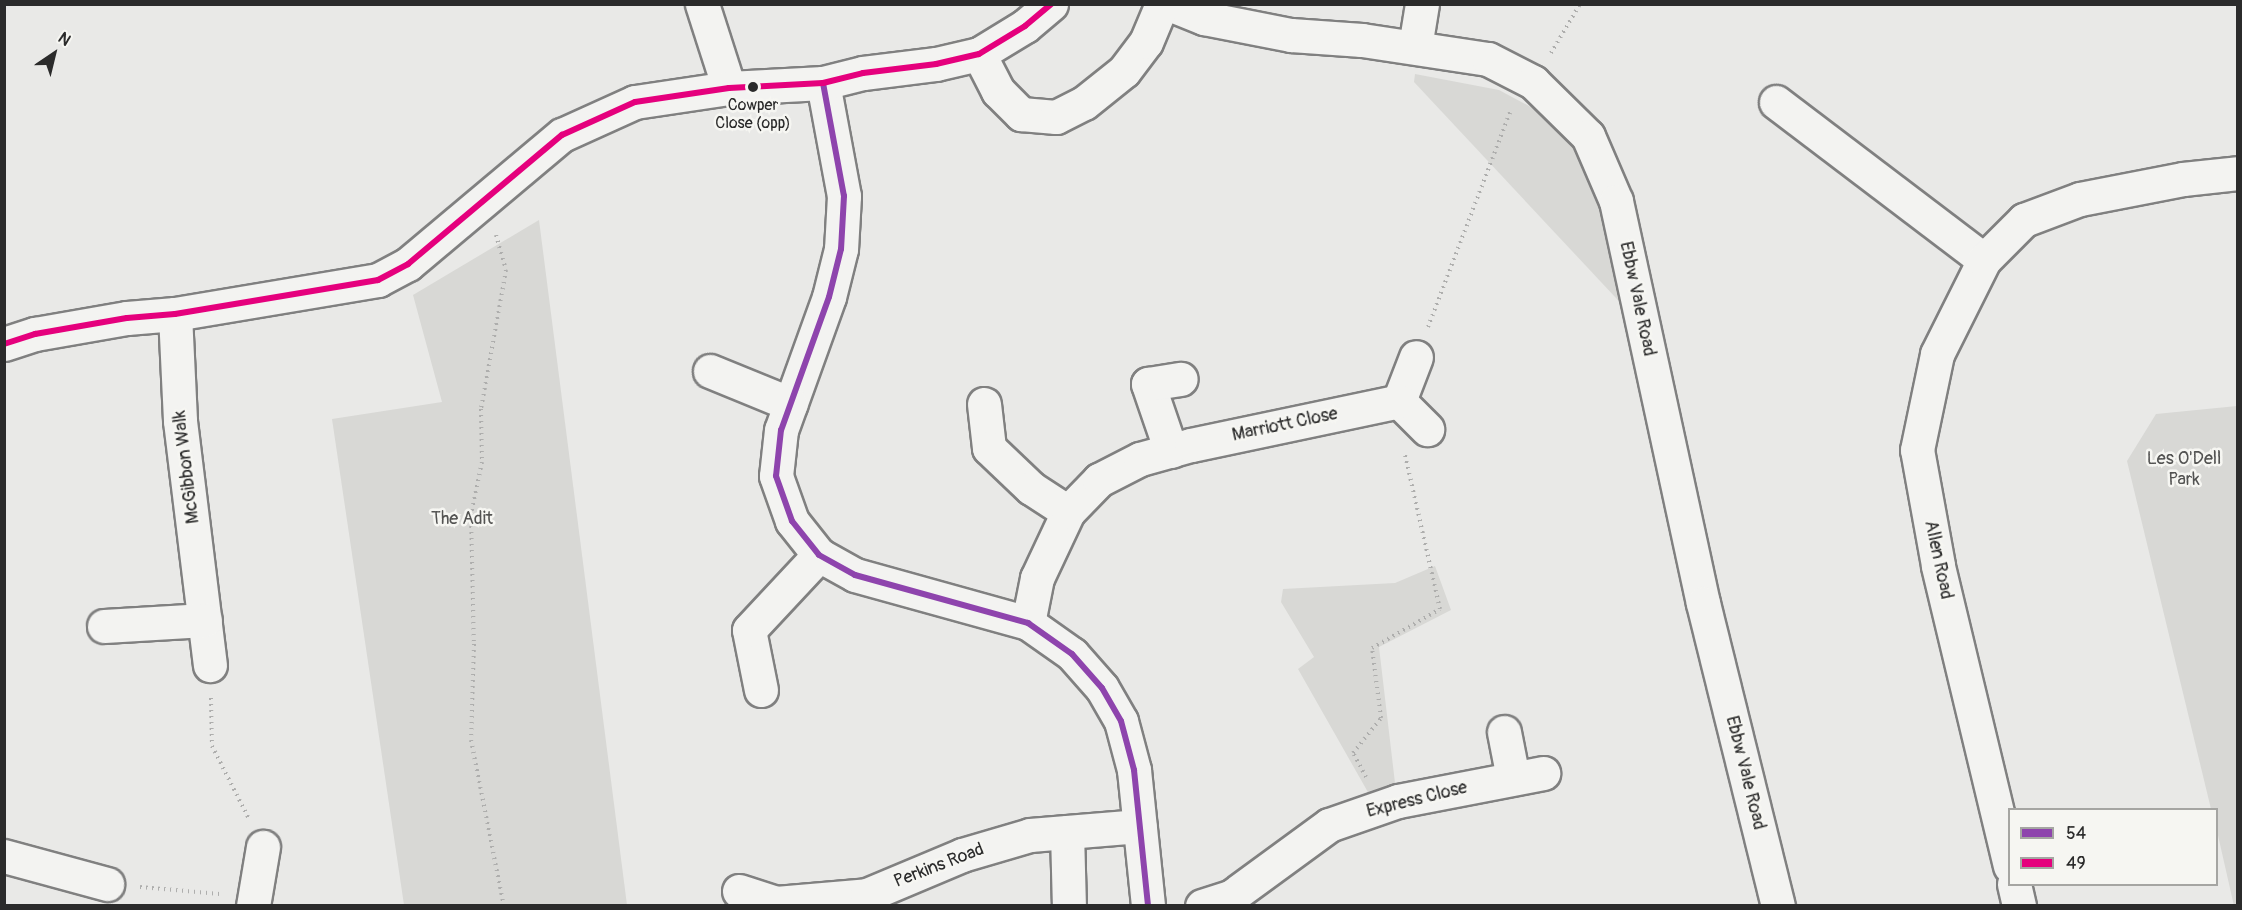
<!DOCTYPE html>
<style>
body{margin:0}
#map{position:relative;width:2242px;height:910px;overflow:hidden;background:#e9e9e7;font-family:Pangolin,sans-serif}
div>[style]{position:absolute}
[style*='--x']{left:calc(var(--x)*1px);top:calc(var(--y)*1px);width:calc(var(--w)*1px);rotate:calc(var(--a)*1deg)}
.green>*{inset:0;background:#d8d8d5}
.path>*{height:4px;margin-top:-2px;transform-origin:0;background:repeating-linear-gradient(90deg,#aeaead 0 1.5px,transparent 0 6px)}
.roads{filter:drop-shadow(2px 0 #808080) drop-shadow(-2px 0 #808080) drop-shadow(0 2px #808080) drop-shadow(0 -2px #808080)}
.minor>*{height:33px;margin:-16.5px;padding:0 16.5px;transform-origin:16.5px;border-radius:16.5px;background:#f3f3f1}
.bus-1>*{height:6px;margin:-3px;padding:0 3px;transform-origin:3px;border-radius:3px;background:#8e44ad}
.bus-2>*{height:6px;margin:-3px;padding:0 3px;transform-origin:3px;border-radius:3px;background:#e5007d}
.dots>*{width:16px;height:16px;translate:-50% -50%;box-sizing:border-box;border:3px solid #f6f6f2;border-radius:50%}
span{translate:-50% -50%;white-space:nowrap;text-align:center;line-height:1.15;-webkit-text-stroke:5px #f6f6f2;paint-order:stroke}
.bus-label{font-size:16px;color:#2b2b2b}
.street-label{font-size:18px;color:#2b2b2b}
.park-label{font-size:18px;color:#535352}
.frame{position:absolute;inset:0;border:6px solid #2b2b2b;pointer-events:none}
.legend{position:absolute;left:2008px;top:808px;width:210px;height:78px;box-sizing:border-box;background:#f6f6f2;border:2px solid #a5a5a2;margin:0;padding:8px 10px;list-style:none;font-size:18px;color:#2b2b2b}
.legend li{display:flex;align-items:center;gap:12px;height:30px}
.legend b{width:30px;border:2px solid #a5a5a2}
.north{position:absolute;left:24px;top:24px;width:60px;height:60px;-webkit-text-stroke:4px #f6f6f2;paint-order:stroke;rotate:35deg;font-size:16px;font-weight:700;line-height:24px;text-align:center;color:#2b2b2b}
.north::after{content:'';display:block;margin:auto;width:21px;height:27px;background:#2b2b2b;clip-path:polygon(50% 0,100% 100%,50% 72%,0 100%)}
</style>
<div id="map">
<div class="green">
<i style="clip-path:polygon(1415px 74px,1499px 90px,1529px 106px,1561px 129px,1589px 164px,1630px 313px,1414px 82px)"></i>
<i style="clip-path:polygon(539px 220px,627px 905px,404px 905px,332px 419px,442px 402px,413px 295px)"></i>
<i style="clip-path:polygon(2237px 406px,2238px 905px,2234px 906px,2217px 831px,2216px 810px,2211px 809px,2127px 461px,2156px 414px)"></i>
<i style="clip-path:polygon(1435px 566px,1451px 610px,1379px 647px,1395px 783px,1369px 794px,1298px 669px,1314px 657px,1281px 602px,1283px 589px,1395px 583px)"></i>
</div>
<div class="path">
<i style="--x:1551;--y:53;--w:57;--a:-59.4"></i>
<i style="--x:496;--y:235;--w:36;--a:74"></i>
<i style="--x:506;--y:270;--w:141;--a:100.2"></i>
<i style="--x:481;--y:409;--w:53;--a:88.9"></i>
<i style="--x:482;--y:462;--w:53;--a:101.9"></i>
<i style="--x:471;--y:514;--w:130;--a:88.7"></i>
<i style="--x:474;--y:644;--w:96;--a:91.8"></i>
<i style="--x:471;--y:740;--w:169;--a:78.8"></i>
<i style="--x:1428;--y:327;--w:232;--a:-69.1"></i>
<i style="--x:211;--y:698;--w:48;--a:88.8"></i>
<i style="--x:212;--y:746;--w:80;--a:63.1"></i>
<i style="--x:1366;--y:777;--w:27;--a:-118"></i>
<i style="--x:1353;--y:753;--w:45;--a:-51.3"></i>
<i style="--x:1381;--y:718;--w:71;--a:-97.3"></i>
<i style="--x:1372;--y:648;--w:78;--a:-29.8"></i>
<i style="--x:1440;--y:609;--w:158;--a:-102.8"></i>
<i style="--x:140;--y:887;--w:80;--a:5"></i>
</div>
<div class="roads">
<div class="minor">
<i style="--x:702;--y:4;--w:88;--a:72.2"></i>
<i style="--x:1169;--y:4;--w:38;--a:22"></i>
<i style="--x:1204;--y:18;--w:89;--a:11.1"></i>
<i style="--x:1291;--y:35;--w:71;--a:4"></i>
<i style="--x:1362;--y:40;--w:127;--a:8.6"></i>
<i style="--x:1488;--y:59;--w:51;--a:27.1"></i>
<i style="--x:1533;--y:82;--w:77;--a:44.5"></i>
<i style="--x:1588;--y:136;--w:71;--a:66.7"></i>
<i style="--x:1616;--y:201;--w:411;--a:77.8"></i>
<i style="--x:1703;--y:603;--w:312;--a:76.1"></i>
<i style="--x:1415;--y:47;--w:44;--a:-80.8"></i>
<i style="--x:979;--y:54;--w:42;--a:62.8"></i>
<i style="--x:998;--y:91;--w:33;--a:45"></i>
<i style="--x:1021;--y:114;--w:35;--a:5"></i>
<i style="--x:1056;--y:117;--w:31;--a:-27"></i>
<i style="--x:1084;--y:103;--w:51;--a:-38.7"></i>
<i style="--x:1124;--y:71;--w:36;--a:-53"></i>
<i style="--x:1146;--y:42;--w:41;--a:-67.2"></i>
<i style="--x:823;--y:83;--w:115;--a:79.5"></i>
<i style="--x:844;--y:196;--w:53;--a:93.2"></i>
<i style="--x:841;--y:249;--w:49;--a:104"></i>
<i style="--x:829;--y:297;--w:141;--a:109.8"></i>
<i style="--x:781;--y:430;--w:46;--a:96.2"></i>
<i style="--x:776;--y:476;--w:48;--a:70.4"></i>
<i style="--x:792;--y:521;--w:43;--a:51.5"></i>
<i style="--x:819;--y:555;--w:41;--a:29.1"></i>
<i style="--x:855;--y:575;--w:180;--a:15.5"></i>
<i style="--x:1028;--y:623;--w:54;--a:35.2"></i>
<i style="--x:1072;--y:654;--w:45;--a:48.6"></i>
<i style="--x:1102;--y:688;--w:38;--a:60"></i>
<i style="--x:1121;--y:721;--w:51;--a:75.1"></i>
<i style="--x:1134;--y:770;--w:137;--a:84.1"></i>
<i style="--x:1776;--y:102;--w:261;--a:37.2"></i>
<i style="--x:175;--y:314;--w:107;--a:87.3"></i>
<i style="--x:180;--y:421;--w:246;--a:83"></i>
<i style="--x:4;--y:344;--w:33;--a:-18"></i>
<i style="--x:35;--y:334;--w:93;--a:-9.9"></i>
<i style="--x:127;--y:318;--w:48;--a:-4.8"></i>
<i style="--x:175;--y:314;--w:206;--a:-9.5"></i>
<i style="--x:378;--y:280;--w:34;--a:-28"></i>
<i style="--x:408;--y:264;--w:201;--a:-40"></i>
<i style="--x:562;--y:135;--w:80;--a:-24.3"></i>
<i style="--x:635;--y:102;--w:95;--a:-8.5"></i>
<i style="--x:729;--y:88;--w:94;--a:-3"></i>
<i style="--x:823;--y:83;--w:41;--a:-14"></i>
<i style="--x:863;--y:73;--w:74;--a:-7"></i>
<i style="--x:936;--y:64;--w:44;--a:-13.1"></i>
<i style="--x:979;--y:54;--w:54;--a:-31.3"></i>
<i style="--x:1025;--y:26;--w:34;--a:-40"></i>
<i style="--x:710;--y:371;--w:87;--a:22.2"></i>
<i style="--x:1399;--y:401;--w:47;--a:-68.9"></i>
<i style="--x:1399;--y:401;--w:40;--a:45"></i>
<i style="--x:984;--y:404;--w:44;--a:83.5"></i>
<i style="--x:989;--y:448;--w:58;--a:43.6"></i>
<i style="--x:1031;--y:488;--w:44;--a:33"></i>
<i style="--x:1171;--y:451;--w:71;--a:-108.9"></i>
<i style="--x:1148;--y:384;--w:33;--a:-9"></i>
<i style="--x:1028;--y:623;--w:46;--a:-78.7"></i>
<i style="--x:1037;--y:578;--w:73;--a:-64.8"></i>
<i style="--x:1068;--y:512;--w:45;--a:-45.9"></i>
<i style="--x:1099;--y:480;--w:46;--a:-27.1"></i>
<i style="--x:1140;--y:459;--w:53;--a:-15.4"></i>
<i style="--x:1191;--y:445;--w:213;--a:-11.9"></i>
<i style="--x:104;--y:626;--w:101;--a:-3.4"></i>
<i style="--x:761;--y:690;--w:61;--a:-101.3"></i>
<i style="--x:749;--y:630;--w:103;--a:-47"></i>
<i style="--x:1504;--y:732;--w:47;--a:78.9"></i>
<i style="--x:1067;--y:832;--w:74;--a:88.5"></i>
<i style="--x:4;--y:856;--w:107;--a:15.2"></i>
<i style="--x:2010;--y:866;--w:309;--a:-103.5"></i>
<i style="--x:1938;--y:565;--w:117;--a:-100.3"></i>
<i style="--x:1917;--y:450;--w:98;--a:-78.2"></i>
<i style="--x:1937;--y:354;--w:105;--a:-63.4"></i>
<i style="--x:1984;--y:260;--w:57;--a:-45"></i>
<i style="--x:2024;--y:220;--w:60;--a:-20.6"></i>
<i style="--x:2080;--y:199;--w:105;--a:-11"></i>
<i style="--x:2183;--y:179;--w:55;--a:-6.2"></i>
<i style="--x:2014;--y:884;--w:23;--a:77"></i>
<i style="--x:739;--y:891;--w:39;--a:18"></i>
<i style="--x:776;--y:903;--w:91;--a:-5"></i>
<i style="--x:867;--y:895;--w:103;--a:-22.8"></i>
<i style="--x:962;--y:855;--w:71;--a:-16.4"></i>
<i style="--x:1030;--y:835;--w:110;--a:-4.7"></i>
<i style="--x:253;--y:906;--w:60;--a:-80.4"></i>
<i style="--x:1202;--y:906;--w:32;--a:-18"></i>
<i style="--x:1232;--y:896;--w:120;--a:-36.2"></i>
<i style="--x:1329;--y:825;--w:73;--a:-19.2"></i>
<i style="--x:1398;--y:801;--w:148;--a:-10.9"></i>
</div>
</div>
<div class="bus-1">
<i style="--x:823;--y:83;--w:115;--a:79.5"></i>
<i style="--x:844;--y:196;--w:53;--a:93.2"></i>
<i style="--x:841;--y:249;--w:49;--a:104"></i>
<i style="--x:829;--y:297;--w:141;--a:109.8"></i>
<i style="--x:781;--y:430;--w:46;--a:96.2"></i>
<i style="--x:776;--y:476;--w:48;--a:70.4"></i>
<i style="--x:792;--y:521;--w:43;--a:51.5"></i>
<i style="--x:819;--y:555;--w:41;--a:29.1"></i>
<i style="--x:855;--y:575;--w:180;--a:15.5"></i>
<i style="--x:1028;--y:623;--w:54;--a:35.2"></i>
<i style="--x:1072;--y:654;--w:45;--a:48.6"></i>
<i style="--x:1102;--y:688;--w:38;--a:60"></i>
<i style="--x:1121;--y:721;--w:51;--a:75.1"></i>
<i style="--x:1134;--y:770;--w:137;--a:84.1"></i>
</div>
<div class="bus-2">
<i style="--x:4;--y:344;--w:33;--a:-18"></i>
<i style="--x:35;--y:334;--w:93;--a:-9.9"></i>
<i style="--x:127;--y:318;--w:48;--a:-4.8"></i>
<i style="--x:175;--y:314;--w:206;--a:-9.5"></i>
<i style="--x:378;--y:280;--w:34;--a:-28"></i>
<i style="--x:408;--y:264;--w:201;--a:-40"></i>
<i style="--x:562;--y:135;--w:80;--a:-24.3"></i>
<i style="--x:635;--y:102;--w:95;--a:-8.5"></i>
<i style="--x:729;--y:88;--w:94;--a:-3"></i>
<i style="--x:823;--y:83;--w:41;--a:-14"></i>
<i style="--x:863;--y:73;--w:74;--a:-7"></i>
<i style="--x:936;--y:64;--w:44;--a:-13.1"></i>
<i style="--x:979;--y:54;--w:54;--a:-31.3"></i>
<i style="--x:1025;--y:26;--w:34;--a:-40"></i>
</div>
<div class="dots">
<i style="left:753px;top:87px;background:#2b2b2b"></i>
</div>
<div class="bus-label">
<span style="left:753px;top:114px">Cowper<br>Close (opp)</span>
</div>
<div class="street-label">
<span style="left:1637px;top:299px;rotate:78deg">Ebbw Vale Road</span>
<span style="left:1285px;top:425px;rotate:-12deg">Marriott Close</span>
<span style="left:187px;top:467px;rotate:-97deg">McGibbon Walk</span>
<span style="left:1938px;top:560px;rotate:78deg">Allen Road</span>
<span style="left:1745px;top:773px;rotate:76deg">Ebbw Vale Road</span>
<span style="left:1417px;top:800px;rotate:-14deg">Express Close</span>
<span style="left:939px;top:866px;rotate:-21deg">Perkins Road</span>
</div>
<div class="park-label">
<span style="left:2184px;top:470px">Les O'Dell<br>Park</span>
<span style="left:462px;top:519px">The Adit</span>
</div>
<div class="frame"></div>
<ul class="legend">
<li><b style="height:8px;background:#8e44ad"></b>54</li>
<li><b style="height:8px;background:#e5007d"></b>49</li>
</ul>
<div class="north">N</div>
</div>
